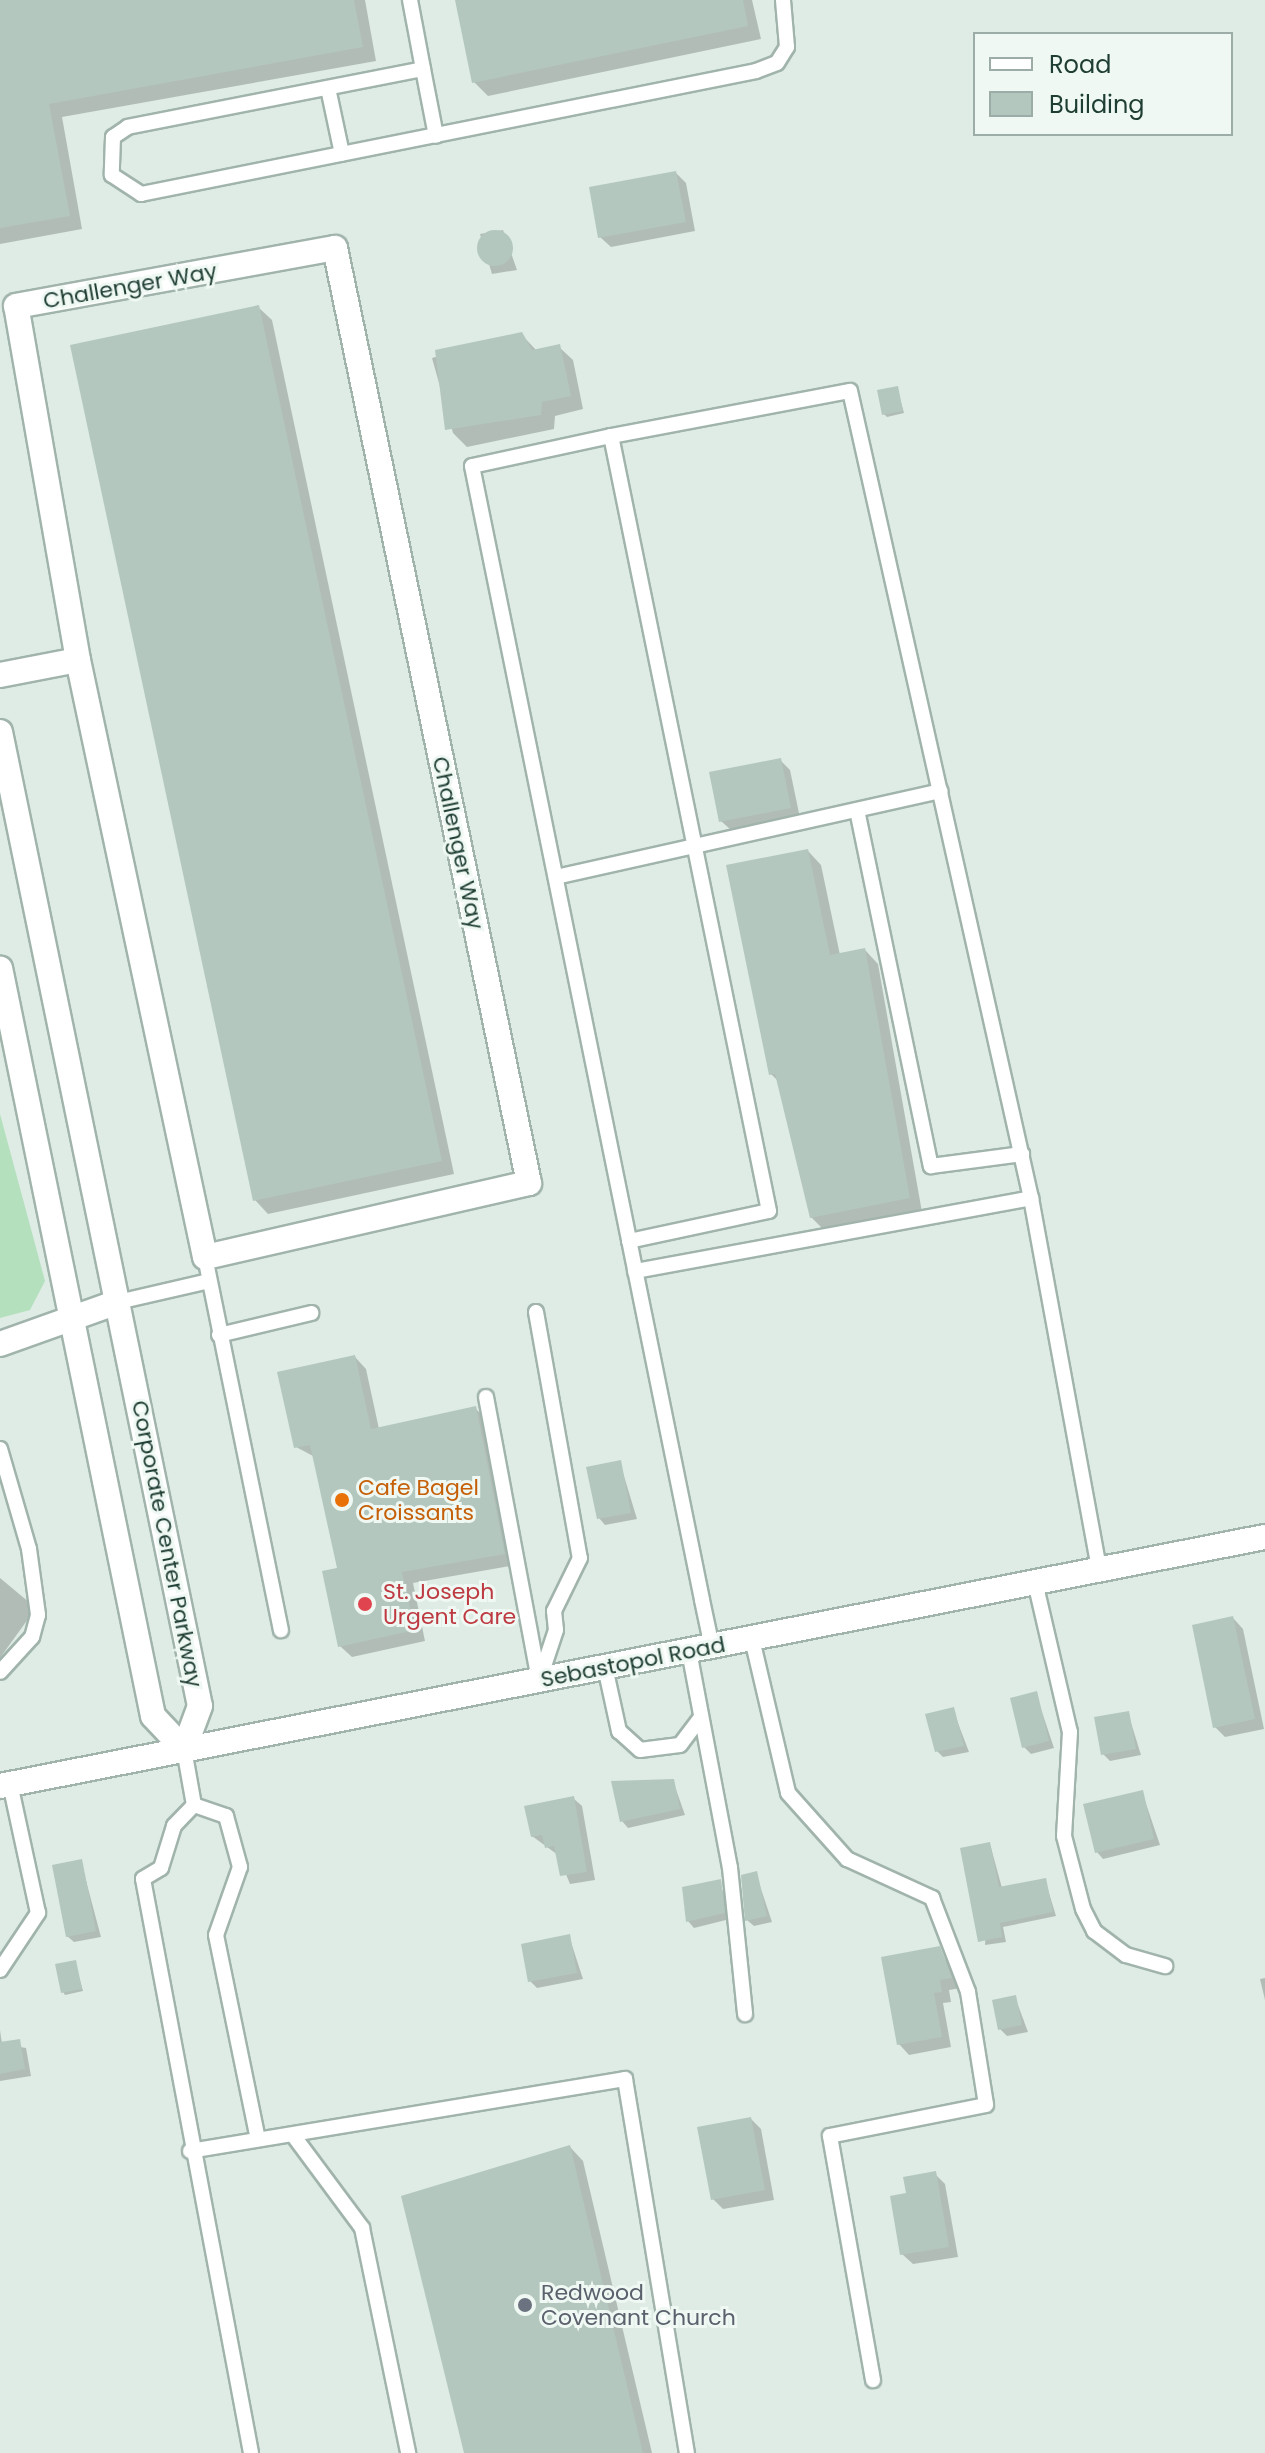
<!DOCTYPE html>
<style>
body{margin:0}
#map{position:relative;width:1265px;height:2453px;overflow:hidden;background:#deece5;font-family:Poppins,sans-serif}
div>[style]{position:absolute}
[style*='--x']{left:calc(var(--x)*1px);top:calc(var(--y)*1px);width:calc(var(--w)*1px);rotate:calc(var(--a)*1deg)}
.green>*{inset:0;background:#b4e0bd}
.shadow>*{inset:0;background:#0003}
.building>*{inset:0;background:#b3c7be}
.round{border-radius:50%}
.roads{filter:drop-shadow(2px 0 #a1b4ac) drop-shadow(-2px 0 #a1b4ac) drop-shadow(0 2px #a1b4ac) drop-shadow(0 -2px #a1b4ac)}
.service>*{height:14px;margin:-7px;padding:0 7px;transform-origin:7px;border-radius:7px;background:#fff}
.minor>*{height:24px;margin:-12px;padding:0 12px;transform-origin:12px;border-radius:12px;background:#fff}
.tertiary>*{height:24px;margin:-12px;padding:0 12px;transform-origin:12px;border-radius:12px;background:#fff}
.secondary>*{height:24px;margin:-12px;padding:0 12px;transform-origin:12px;border-radius:12px;background:#fff}
.dots>*{width:22px;height:22px;translate:-50% -50%;box-sizing:border-box;border:4px solid #eff8f3;border-radius:50%}
span{translate:-50% -50%;white-space:nowrap;text-align:center;line-height:1.15;-webkit-text-stroke:6px #eff8f3;paint-order:stroke}
.street-label{font-size:22px;color:#1e3d33}
.food-label{font-size:22px;color:#c56008}
.left{translate:0 -50%;text-align:left}
.health-label{font-size:22px;color:#be3a42}
.worship-label{font-size:22px;color:#5b616d}
.legend{position:absolute;left:973px;top:32px;width:260px;height:104px;box-sizing:border-box;background:#eff8f3;border:2px solid #9bada6;margin:0;padding:10px 14px;list-style:none;font-size:24px;color:#1e3d33}
.legend li{display:flex;align-items:center;gap:16px;height:40px}
.legend b{width:40px;border:2px solid #9bada6}
</style>
<div id="map">
<div class="green">
<i style="clip-path:polygon(0 1114px,45px 1281px,30px 1310px,0 1318px)"></i>
</div>
<div class="shadow">
<i style="clip-path:polygon(0 0,365px 0,376px 61px,62px 117px,82px 229px,0 244px)"></i>
<i style="clip-path:polygon(457px 0,752px 0,761px 39px,488px 96px,474px 82px)"></i>
<i style="clip-path:polygon(676px 173px,686px 183px,695px 231px,611px 247px,600px 237px)"></i>
<i style="clip-path:polygon(503px 230px,517px 270px,492px 274px,480px 234px)"></i>
<i style="clip-path:polygon(258px 307px,272px 320px,454px 1174px,268px 1214px,255px 1200px)"></i>
<i style="clip-path:polygon(521px 334px,537px 351px,559px 347px,573px 360px,583px 409px,555px 416px,554px 429px,467px 447px,453px 433px,432px 358px)"></i>
<i style="clip-path:polygon(897px 388px,904px 413px,887px 417px,884px 414px)"></i>
<i style="clip-path:polygon(780px 760px,790px 770px,800px 818px,732px 831px,721px 821px)"></i>
<i style="clip-path:polygon(808px 851px,821px 865px,840px 955px,865px 950px,878px 964px,922px 1212px,825px 1231px,811px 1217px,779px 1082px,771px 1074px)"></i>
<i style="clip-path:polygon(355px 1357px,366px 1369px,379px 1429px,475px 1408px,487px 1420px,516px 1565px,413px 1583px,425px 1641px,352px 1657px,340px 1646px,339px 1569px,315px 1457px,296px 1447px)"></i>
<i style="clip-path:polygon(620px 1463px,637px 1519px,605px 1525px,599px 1518px)"></i>
<i style="clip-path:polygon(0 1578px,36px 1608px,0 1658px)"></i>
<i style="clip-path:polygon(1233px 1618px,1243px 1629px,1264px 1729px,1225px 1737px,1215px 1727px)"></i>
<i style="clip-path:polygon(1036px 1694px,1054px 1748px,1031px 1754px,1024px 1747px)"></i>
<i style="clip-path:polygon(953px 1710px,969px 1752px,943px 1757px,937px 1751px)"></i>
<i style="clip-path:polygon(1128px 1713px,1141px 1755px,1110px 1761px,1103px 1754px)"></i>
<i style="clip-path:polygon(673px 1781px,685px 1815px,628px 1828px,622px 1821px)"></i>
<i style="clip-path:polygon(1142px 1792px,1160px 1845px,1103px 1859px,1097px 1852px)"></i>
<i style="clip-path:polygon(573px 1798px,582px 1806px,595px 1880px,570px 1884px,558px 1855px,532px 1836px)"></i>
<i style="clip-path:polygon(990px 1844px,1002px 1888px,1045px 1880px,1056px 1916px,1003px 1927px,1006px 1942px,985px 1945px)"></i>
<i style="clip-path:polygon(81px 1862px,101px 1937px,74px 1942px,67px 1936px)"></i>
<i style="clip-path:polygon(756px 1874px,772px 1922px,754px 1926px,747px 1920px)"></i>
<i style="clip-path:polygon(720px 1881px,730px 1919px,694px 1928px,688px 1921px)"></i>
<i style="clip-path:polygon(569px 1936px,583px 1979px,537px 1988px,530px 1981px)"></i>
<i style="clip-path:polygon(939px 1948px,961px 1988px,949px 1990px,951px 2002px,943px 2003px,951px 2047px,909px 2055px,899px 2044px)"></i>
<i style="clip-path:polygon(75px 1962px,83px 1991px,65px 1995px,63px 1992px)"></i>
<i style="clip-path:polygon(1265px 1978px,1265px 2000px,1260px 1979px)"></i>
<i style="clip-path:polygon(1015px 1997px,1028px 2032px,1007px 2036px,1000px 2029px)"></i>
<i style="clip-path:polygon(0 2030px,2px 2044px,26px 2048px,31px 2076px,0 2081px)"></i>
<i style="clip-path:polygon(751px 2119px,761px 2129px,774px 2200px,723px 2209px,713px 2199px)"></i>
<i style="clip-path:polygon(570px 2147px,583px 2161px,652px 2453px,466px 2453px)"></i>
<i style="clip-path:polygon(935px 2174px,945px 2184px,958px 2257px,913px 2264px,902px 2254px,909px 2195px)"></i>
</div>
<div class="building">
<i style="clip-path:polygon(0 0,354px 0,363px 47px,49px 104px,70px 216px,0 228px)"></i>
<i style="clip-path:polygon(455px 0,743px 0,748px 26px,472px 83px)"></i>
<i style="clip-path:polygon(676px 171px,686px 222px,598px 238px,589px 187px)"></i>
<i class="round" style="left:477px;top:230px;width:36px;height:36px"></i>
<i style="clip-path:polygon(259px 305px,442px 1161px,253px 1201px,70px 345px)"></i>
<i style="clip-path:polygon(522px 332px,532px 350px,560px 344px,571px 396px,542px 402px,541px 415px,445px 430px,435px 350px)"></i>
<i style="clip-path:polygon(898px 386px,903px 411px,882px 415px,877px 390px)"></i>
<i style="clip-path:polygon(781px 758px,791px 808px,719px 822px,709px 772px)"></i>
<i style="clip-path:polygon(808px 849px,830px 955px,865px 948px,910px 1198px,810px 1218px,775px 1074px,769px 1075px,726px 865px)"></i>
<i style="clip-path:polygon(355px 1355px,371px 1429px,476px 1406px,505px 1554px,402px 1572px,415px 1630px,338px 1647px,322px 1571px,337px 1568px,310px 1445px,294px 1448px,277px 1372px)"></i>
<i style="clip-path:polygon(621px 1460px,631px 1513px,597px 1519px,586px 1467px)"></i>
<i style="clip-path:polygon(1233px 1616px,1255px 1719px,1213px 1728px,1192px 1625px)"></i>
<i style="clip-path:polygon(1037px 1691px,1049px 1741px,1022px 1748px,1010px 1698px)"></i>
<i style="clip-path:polygon(954px 1707px,964px 1746px,935px 1752px,925px 1714px)"></i>
<i style="clip-path:polygon(1129px 1711px,1136px 1749px,1101px 1755px,1094px 1717px)"></i>
<i style="clip-path:polygon(674px 1779px,680px 1809px,620px 1822px,611px 1781px)"></i>
<i style="clip-path:polygon(1143px 1790px,1154px 1839px,1095px 1853px,1083px 1804px)"></i>
<i style="clip-path:polygon(574px 1796px,587px 1872px,560px 1876px,554px 1846px,545px 1848px,542px 1835px,531px 1837px,524px 1806px)"></i>
<i style="clip-path:polygon(990px 1842px,999px 1887px,1046px 1878px,1053px 1912px,1000px 1923px,1002px 1937px,978px 1942px,960px 1848px)"></i>
<i style="clip-path:polygon(82px 1859px,96px 1931px,66px 1937px,52px 1865px)"></i>
<i style="clip-path:polygon(757px 1871px,767px 1916px,745px 1921px,741px 1875px)"></i>
<i style="clip-path:polygon(721px 1879px,725px 1913px,686px 1922px,682px 1887px)"></i>
<i style="clip-path:polygon(570px 1934px,577px 1973px,528px 1982px,521px 1944px)"></i>
<i style="clip-path:polygon(940px 1946px,952px 1978px,940px 1980px,942px 1992px,934px 1993px,942px 2037px,897px 2045px,881px 1957px)"></i>
<i style="clip-path:polygon(76px 1960px,82px 1989px,61px 1993px,55px 1964px)"></i>
<i style="clip-path:polygon(1016px 1995px,1022px 2025px,998px 2030px,992px 2000px)"></i>
<i style="clip-path:polygon(20px 2039px,25px 2069px,0 2074px,0 2042px)"></i>
<i style="clip-path:polygon(751px 2117px,765px 2190px,711px 2200px,697px 2127px)"></i>
<i style="clip-path:polygon(570px 2145px,643px 2453px,464px 2453px,401px 2196px)"></i>
<i style="clip-path:polygon(936px 2171px,949px 2247px,900px 2255px,890px 2196px,906px 2193px,903px 2177px)"></i>
</div>
<div class="roads">
<div class="service">
<i style="--x:410;--y:0;--w:70;--a:79.3"></i>
<i style="--x:423;--y:69;--w:301;--a:168.9"></i>
<i style="--x:128;--y:127;--w:18;--a:146"></i>
<i style="--x:113;--y:137;--w:38;--a:92"></i>
<i style="--x:112;--y:175;--w:35;--a:33"></i>
<i style="--x:141;--y:194;--w:627;--a:-11.31"></i>
<i style="--x:756;--y:71;--w:22;--a:-21"></i>
<i style="--x:777;--y:63;--w:19;--a:-58"></i>
<i style="--x:787;--y:47;--w:47;--a:-94.9"></i>
<i style="--x:423;--y:69;--w:68;--a:79"></i>
<i style="--x:328;--y:88;--w:67;--a:78"></i>
<i style="--x:611;--y:436;--w:243;--a:-10.7"></i>
<i style="--x:850;--y:391;--w:827;--a:77.36"></i>
<i style="--x:857;--y:810;--w:364;--a:78.3"></i>
<i style="--x:931;--y:1166;--w:92;--a:-7.5"></i>
<i style="--x:556;--y:877;--w:394;--a:-12.6"></i>
<i style="--x:629;--y:1241;--w:143;--a:-12.1"></i>
<i style="--x:769;--y:1211;--w:791;--a:-101.52"></i>
<i style="--x:611;--y:436;--w:142;--a:167.8"></i>
<i style="--x:472;--y:466;--w:1157;--a:78.53"></i>
<i style="--x:702;--y:1600;--w:48;--a:78"></i>
<i style="--x:205;--y:1257;--w:381;--a:78.5"></i>
<i style="--x:635;--y:1271;--w:403;--a:-10.4"></i>
<i style="--x:1031;--y:1198;--w:378;--a:79.6"></i>
<i style="--x:118;--y:1302;--w:93;--a:-13"></i>
<i style="--x:536;--y:1312;--w:250;--a:79.9"></i>
<i style="--x:580;--y:1558;--w:59;--a:116.1"></i>
<i style="--x:554;--y:1611;--w:19;--a:84"></i>
<i style="--x:556;--y:1630;--w:54;--a:108.4"></i>
<i style="--x:219;--y:1335;--w:95;--a:-13.4"></i>
<i style="--x:486;--y:1397;--w:284;--a:79.4"></i>
<i style="--x:0;--y:1449;--w:104;--a:73.8"></i>
<i style="--x:29;--y:1549;--w:67;--a:82.2"></i>
<i style="--x:38;--y:1615;--w:23;--a:105"></i>
<i style="--x:32;--y:1637;--w:47;--a:132.4"></i>
<i style="--x:1035;--y:1582;--w:154;--a:76.9"></i>
<i style="--x:1070;--y:1732;--w:104;--a:93.3"></i>
<i style="--x:1064;--y:1836;--w:75;--a:75.4"></i>
<i style="--x:1083;--y:1909;--w:25;--a:63"></i>
<i style="--x:1094;--y:1931;--w:40;--a:37"></i>
<i style="--x:1126;--y:1955;--w:41;--a:15.8"></i>
<i style="--x:752;--y:1639;--w:158;--a:76.8"></i>
<i style="--x:788;--y:1793;--w:89;--a:48.2"></i>
<i style="--x:847;--y:1859;--w:94;--a:24.6"></i>
<i style="--x:932;--y:1898;--w:101;--a:69"></i>
<i style="--x:968;--y:1992;--w:114;--a:80.9"></i>
<i style="--x:986;--y:2105;--w:159;--a:168.8"></i>
<i style="--x:830;--y:2136;--w:248;--a:80"></i>
<i style="--x:689;--y:1651;--w:221;--a:79.3"></i>
<i style="--x:730;--y:1868;--w:147;--a:84.1"></i>
<i style="--x:605;--y:1667;--w:66;--a:77.7"></i>
<i style="--x:619;--y:1731;--w:28;--a:42"></i>
<i style="--x:640;--y:1750;--w:40;--a:-7.1"></i>
<i style="--x:680;--y:1745;--w:34;--a:-53"></i>
<i style="--x:184;--y:1749;--w:57;--a:79.9"></i>
<i style="--x:194;--y:1805;--w:29;--a:134"></i>
<i style="--x:174;--y:1826;--w:44;--a:107.2"></i>
<i style="--x:161;--y:1868;--w:21;--a:149"></i>
<i style="--x:143;--y:1879;--w:584;--a:79.34"></i>
<i style="--x:194;--y:1805;--w:34;--a:19"></i>
<i style="--x:226;--y:1816;--w:53;--a:74.6"></i>
<i style="--x:240;--y:1867;--w:72;--a:109.4"></i>
<i style="--x:216;--y:1935;--w:204;--a:78.4"></i>
<i style="--x:0;--y:1970;--w:69;--a:-56.3"></i>
<i style="--x:38;--y:1913;--w:132;--a:-102.2"></i>
<i style="--x:293;--y:2135;--w:116;--a:53.4"></i>
<i style="--x:362;--y:2228;--w:230;--a:78.4"></i>
<i style="--x:190;--y:2151;--w:441;--a:-9.4"></i>
<i style="--x:625;--y:2079;--w:379;--a:80.6"></i>
</div>
<div class="minor">
<i style="--x:335;--y:248;--w:955;--a:78.28"></i>
<i style="--x:529;--y:1183;--w:332;--a:167.1"></i>
<i style="--x:205;--y:1257;--w:610;--a:-102.01"></i>
<i style="--x:78;--y:660;--w:359;--a:-99.9"></i>
<i style="--x:16;--y:306;--w:324;--a:-10.3"></i>
<i style="--x:0;--y:675;--w:79;--a:-10.9"></i>
<i style="--x:0;--y:1344;--w:125;--a:-19.6"></i>
</div>
<div class="tertiary">
<i style="--x:0;--y:732;--w:994;--a:78.4"></i>
<i style="--x:200;--y:1706;--w:46;--a:110.4"></i>
<i style="--x:184;--y:1749;--w:45;--a:-133.2"></i>
<i style="--x:153;--y:1716;--w:763;--a:-101.56"></i>
</div>
<div class="secondary">
<i style="--x:0;--y:1786;--w:1289;--a:-11.14"></i>
</div>
</div>
<div class="dots">
<i style="left:342px;top:1500px;background:#e8710a"></i>
<i style="left:365px;top:1604px;background:#e0444e"></i>
<i style="left:525px;top:2305px;background:#6b7280"></i>
</div>
<div class="street-label">
<span style="left:130px;top:286px;rotate:-10deg">Challenger Way</span>
<span style="left:458px;top:843px;rotate:78deg">Challenger Way</span>
<span style="left:167px;top:1544px;rotate:79deg">Corporate Center Parkway</span>
<span style="left:633px;top:1662px;rotate:-11deg">Sebastopol Road</span>
</div>
<div class="food-label">
<span class="left" style="left:358px;top:1500px">Cafe Bagel<br>Croissants</span>
</div>
<div class="health-label">
<span class="left" style="left:383px;top:1604px">St. Joseph<br>Urgent Care</span>
</div>
<div class="worship-label">
<span class="left" style="left:541px;top:2305px">Redwood<br>Covenant Church</span>
</div>
<ul class="legend">
<li><b style="height:10px;background:#fff"></b>Road</li>
<li><b style="height:22px;background:#b3c7be"></b>Building</li>
</ul>
</div>
